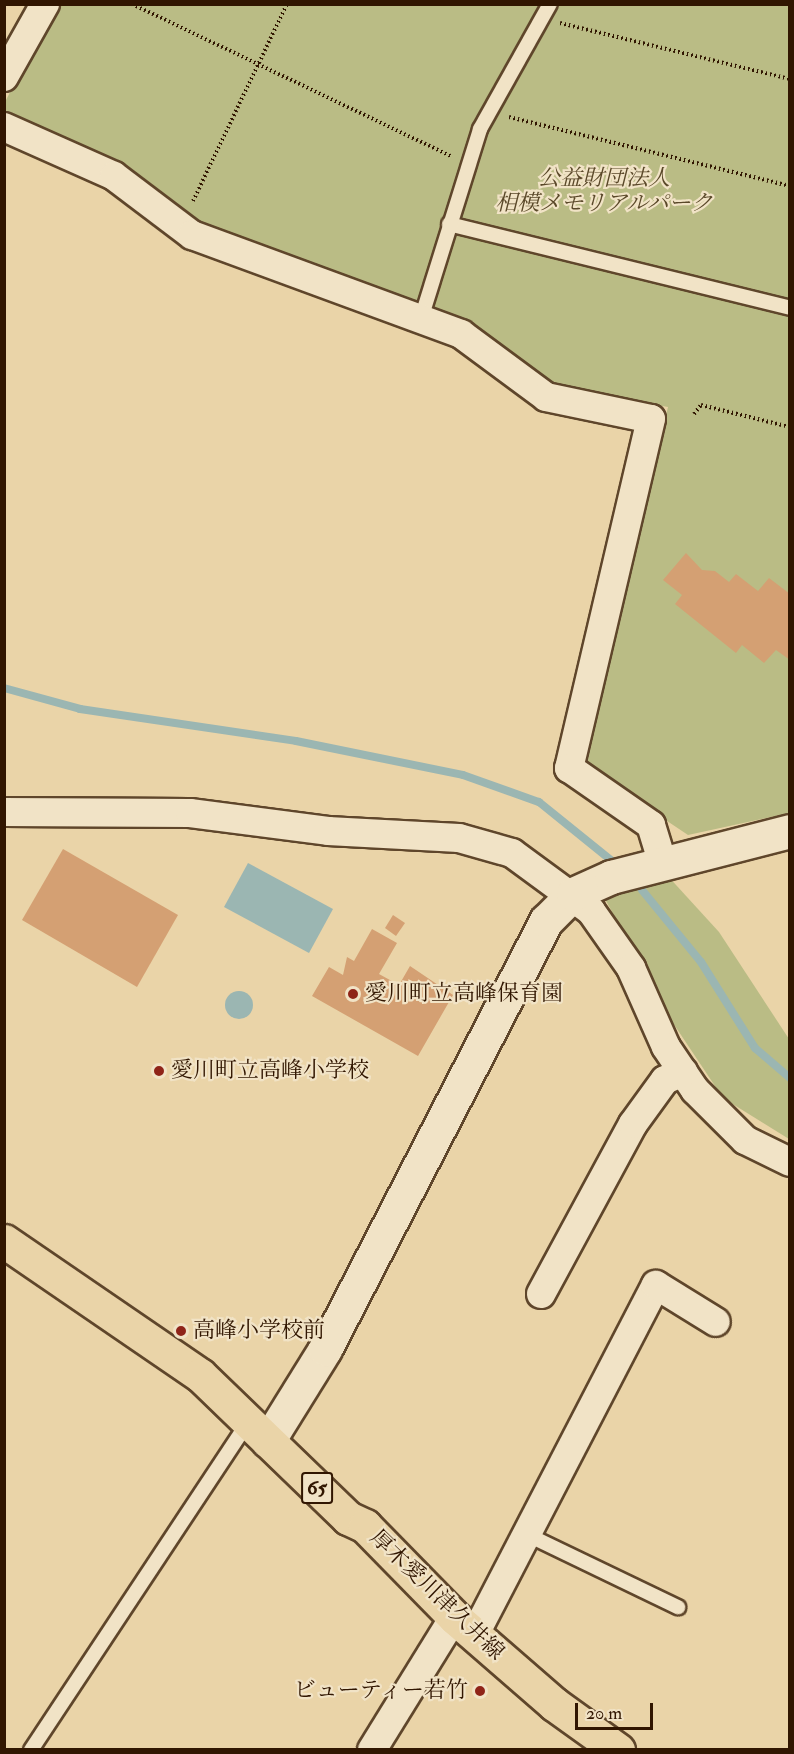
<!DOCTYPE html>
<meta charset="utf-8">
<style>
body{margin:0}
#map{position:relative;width:794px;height:1754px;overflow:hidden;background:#ead4a8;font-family:"IM FELL Double Pica","Noto Serif JP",serif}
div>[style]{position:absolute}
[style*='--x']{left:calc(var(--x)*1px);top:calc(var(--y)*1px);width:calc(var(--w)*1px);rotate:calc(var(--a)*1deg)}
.green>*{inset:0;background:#babc85}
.water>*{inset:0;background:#9bb6b2}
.round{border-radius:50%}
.stream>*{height:8px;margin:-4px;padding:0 4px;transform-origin:4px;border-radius:4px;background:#9bb6b2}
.building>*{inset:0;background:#d4a073}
.path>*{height:4px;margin-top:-2px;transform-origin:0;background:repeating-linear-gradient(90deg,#311601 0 1.5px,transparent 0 4.5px)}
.roads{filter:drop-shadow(2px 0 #5f462b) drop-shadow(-2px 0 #5f462b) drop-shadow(0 2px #5f462b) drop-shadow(0 -2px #5f462b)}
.lane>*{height:14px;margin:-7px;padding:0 7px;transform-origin:7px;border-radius:7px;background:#f1e3c6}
.street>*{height:28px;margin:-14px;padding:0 14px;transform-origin:14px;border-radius:14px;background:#f1e3c6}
.secondary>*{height:33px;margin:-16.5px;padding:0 16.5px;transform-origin:16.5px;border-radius:16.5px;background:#f1e3c6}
.primary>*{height:33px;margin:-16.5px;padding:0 16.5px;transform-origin:16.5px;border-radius:16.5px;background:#ead4a8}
.dots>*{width:16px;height:16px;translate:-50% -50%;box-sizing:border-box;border:3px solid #f1e3c6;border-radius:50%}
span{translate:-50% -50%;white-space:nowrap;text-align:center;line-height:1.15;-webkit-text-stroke:4.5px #f1e3c6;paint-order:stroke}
.shield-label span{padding:2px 4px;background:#f1e3c6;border:2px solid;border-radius:4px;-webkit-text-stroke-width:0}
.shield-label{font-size:21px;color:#311601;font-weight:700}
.park-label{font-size:22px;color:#5a4829;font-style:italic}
.poi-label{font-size:22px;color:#311601}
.left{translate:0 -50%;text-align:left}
.right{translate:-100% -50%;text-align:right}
.street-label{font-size:22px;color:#311601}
.frame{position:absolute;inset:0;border:6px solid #311601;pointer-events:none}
.scale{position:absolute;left:575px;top:1703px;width:78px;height:27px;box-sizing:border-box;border:3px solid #311601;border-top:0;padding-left:8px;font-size:18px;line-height:21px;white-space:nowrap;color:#311601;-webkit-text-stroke:4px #f1e3c6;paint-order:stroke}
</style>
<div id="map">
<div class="green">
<i style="clip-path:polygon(55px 5px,789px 5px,789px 813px,688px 835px,591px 770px,584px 751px,668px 407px,547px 386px,470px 325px,190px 221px,7px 117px,5px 102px)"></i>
<i style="clip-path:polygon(666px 874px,719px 932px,789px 1039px,789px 1139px,723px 1098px,671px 1020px,599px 888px)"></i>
</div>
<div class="water">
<i style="clip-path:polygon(248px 863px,333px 909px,309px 953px,224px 907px)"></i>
<i class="round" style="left:225px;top:991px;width:28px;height:28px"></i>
</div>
<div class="stream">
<i style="--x:4;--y:688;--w:79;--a:15.4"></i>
<i style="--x:80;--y:709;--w:218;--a:8.4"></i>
<i style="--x:296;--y:741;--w:170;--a:11.5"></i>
<i style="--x:463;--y:775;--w:81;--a:19.6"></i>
<i style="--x:539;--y:802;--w:100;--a:38.9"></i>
<i style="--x:642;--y:890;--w:93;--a:50.7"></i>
<i style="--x:701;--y:962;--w:102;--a:57.9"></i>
<i style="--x:755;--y:1048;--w:46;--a:40.6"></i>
</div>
<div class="building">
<i style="clip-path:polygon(686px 553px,702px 570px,715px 571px,729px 582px,736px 574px,758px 591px,769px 578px,790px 594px,790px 660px,776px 650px,764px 663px,742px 645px,736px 653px,675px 604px,682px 595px,663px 580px)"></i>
<i style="clip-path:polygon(63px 849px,178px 915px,137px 987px,22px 920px)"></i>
<i style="clip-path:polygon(393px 915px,405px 923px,396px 936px,385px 928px)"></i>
<i style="clip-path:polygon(372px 929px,397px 943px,379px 974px,399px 985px,410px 966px,453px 995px,418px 1056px,312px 996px,329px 967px,343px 975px,347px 957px,354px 961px)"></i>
</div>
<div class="path">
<i style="--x:132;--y:4;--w:353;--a:25.5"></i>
<i style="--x:560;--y:23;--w:237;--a:13.7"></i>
<i style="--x:509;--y:117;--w:289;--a:13.8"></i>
<i style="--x:193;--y:201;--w:218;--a:-64.5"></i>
<i style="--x:694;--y:414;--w:11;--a:-52"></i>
<i style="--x:701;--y:405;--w:92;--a:13.9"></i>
</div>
<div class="roads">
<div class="lane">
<i style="--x:449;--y:224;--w:351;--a:13.8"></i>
<i style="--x:420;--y:322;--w:202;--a:-72.7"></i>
<i style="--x:480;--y:129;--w:143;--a:-60.8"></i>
<i style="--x:526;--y:1534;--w:169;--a:25.7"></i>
<i style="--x:31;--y:1750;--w:395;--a:-56.5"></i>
</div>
<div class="street">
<i style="--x:4;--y:77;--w:84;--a:-60.7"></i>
<i style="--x:4;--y:127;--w:120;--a:24"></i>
<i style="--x:114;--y:176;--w:98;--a:37.1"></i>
<i style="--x:192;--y:235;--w:287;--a:20.2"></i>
<i style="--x:461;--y:334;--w:106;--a:36.5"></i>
<i style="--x:546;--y:397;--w:107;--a:11.8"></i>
<i style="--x:651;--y:419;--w:359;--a:103.2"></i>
<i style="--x:569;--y:768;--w:100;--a:34.8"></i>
<i style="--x:651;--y:825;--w:38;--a:73"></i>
<i style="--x:4;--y:812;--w:186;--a:0.3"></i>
<i style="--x:190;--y:813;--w:139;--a:7.4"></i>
<i style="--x:328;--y:831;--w:131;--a:3.1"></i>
<i style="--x:459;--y:838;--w:55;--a:15.8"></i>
<i style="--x:512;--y:853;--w:98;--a:36.3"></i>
<i style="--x:591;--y:911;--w:70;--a:54.9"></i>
<i style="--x:631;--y:968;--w:86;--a:66.1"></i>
<i style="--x:666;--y:1047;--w:52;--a:56"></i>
<i style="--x:695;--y:1090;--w:71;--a:45"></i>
<i style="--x:745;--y:1140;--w:50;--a:26.1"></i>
<i style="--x:541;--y:1294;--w:193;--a:-61.6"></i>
<i style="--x:633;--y:1124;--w:54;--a:-54"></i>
<i style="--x:665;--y:1080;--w:20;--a:-24"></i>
<i style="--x:475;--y:1634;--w:393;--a:-62.6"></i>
<i style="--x:656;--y:1285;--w:70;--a:31.7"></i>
<i style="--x:372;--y:1750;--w:156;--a:-58.3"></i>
</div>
<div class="secondary">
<i style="--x:268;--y:1441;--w:108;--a:-58.2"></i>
<i style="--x:325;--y:1349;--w:482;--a:-62.7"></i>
<i style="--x:546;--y:921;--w:38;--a:-45"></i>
<i style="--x:573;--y:894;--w:42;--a:-24.1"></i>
<i style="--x:611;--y:877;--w:185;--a:-14.4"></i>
</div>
<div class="primary">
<i style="--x:4;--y:1241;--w:237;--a:34.4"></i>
<i style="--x:200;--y:1375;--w:206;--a:44"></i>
<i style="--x:348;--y:1518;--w:19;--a:25"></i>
<i style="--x:365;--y:1526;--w:127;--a:45.6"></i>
<i style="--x:454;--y:1617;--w:133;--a:41"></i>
<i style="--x:554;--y:1704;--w:79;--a:35.7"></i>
</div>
</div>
<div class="dots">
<i style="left:353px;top:994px;background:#8f2418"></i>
<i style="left:159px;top:1071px;background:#8f2418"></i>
<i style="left:181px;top:1331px;background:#8f2418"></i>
<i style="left:480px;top:1691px;background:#8f2418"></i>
</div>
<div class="shield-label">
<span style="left:317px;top:1488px">65</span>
</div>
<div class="park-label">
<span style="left:604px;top:191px">公益財団法人<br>相模メモリアルパーク</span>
</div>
<div class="poi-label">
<span class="left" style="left:365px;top:994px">愛川町立高峰保育園</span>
<span class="left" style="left:171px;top:1071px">愛川町立高峰小学校</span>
<span class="left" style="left:193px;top:1331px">高峰小学校前</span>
<span class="right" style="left:468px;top:1691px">ビューティー若竹</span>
</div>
<div class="street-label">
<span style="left:437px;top:1595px;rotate:44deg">厚木愛川津久井線</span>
</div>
<div class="frame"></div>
<div class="scale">20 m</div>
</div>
